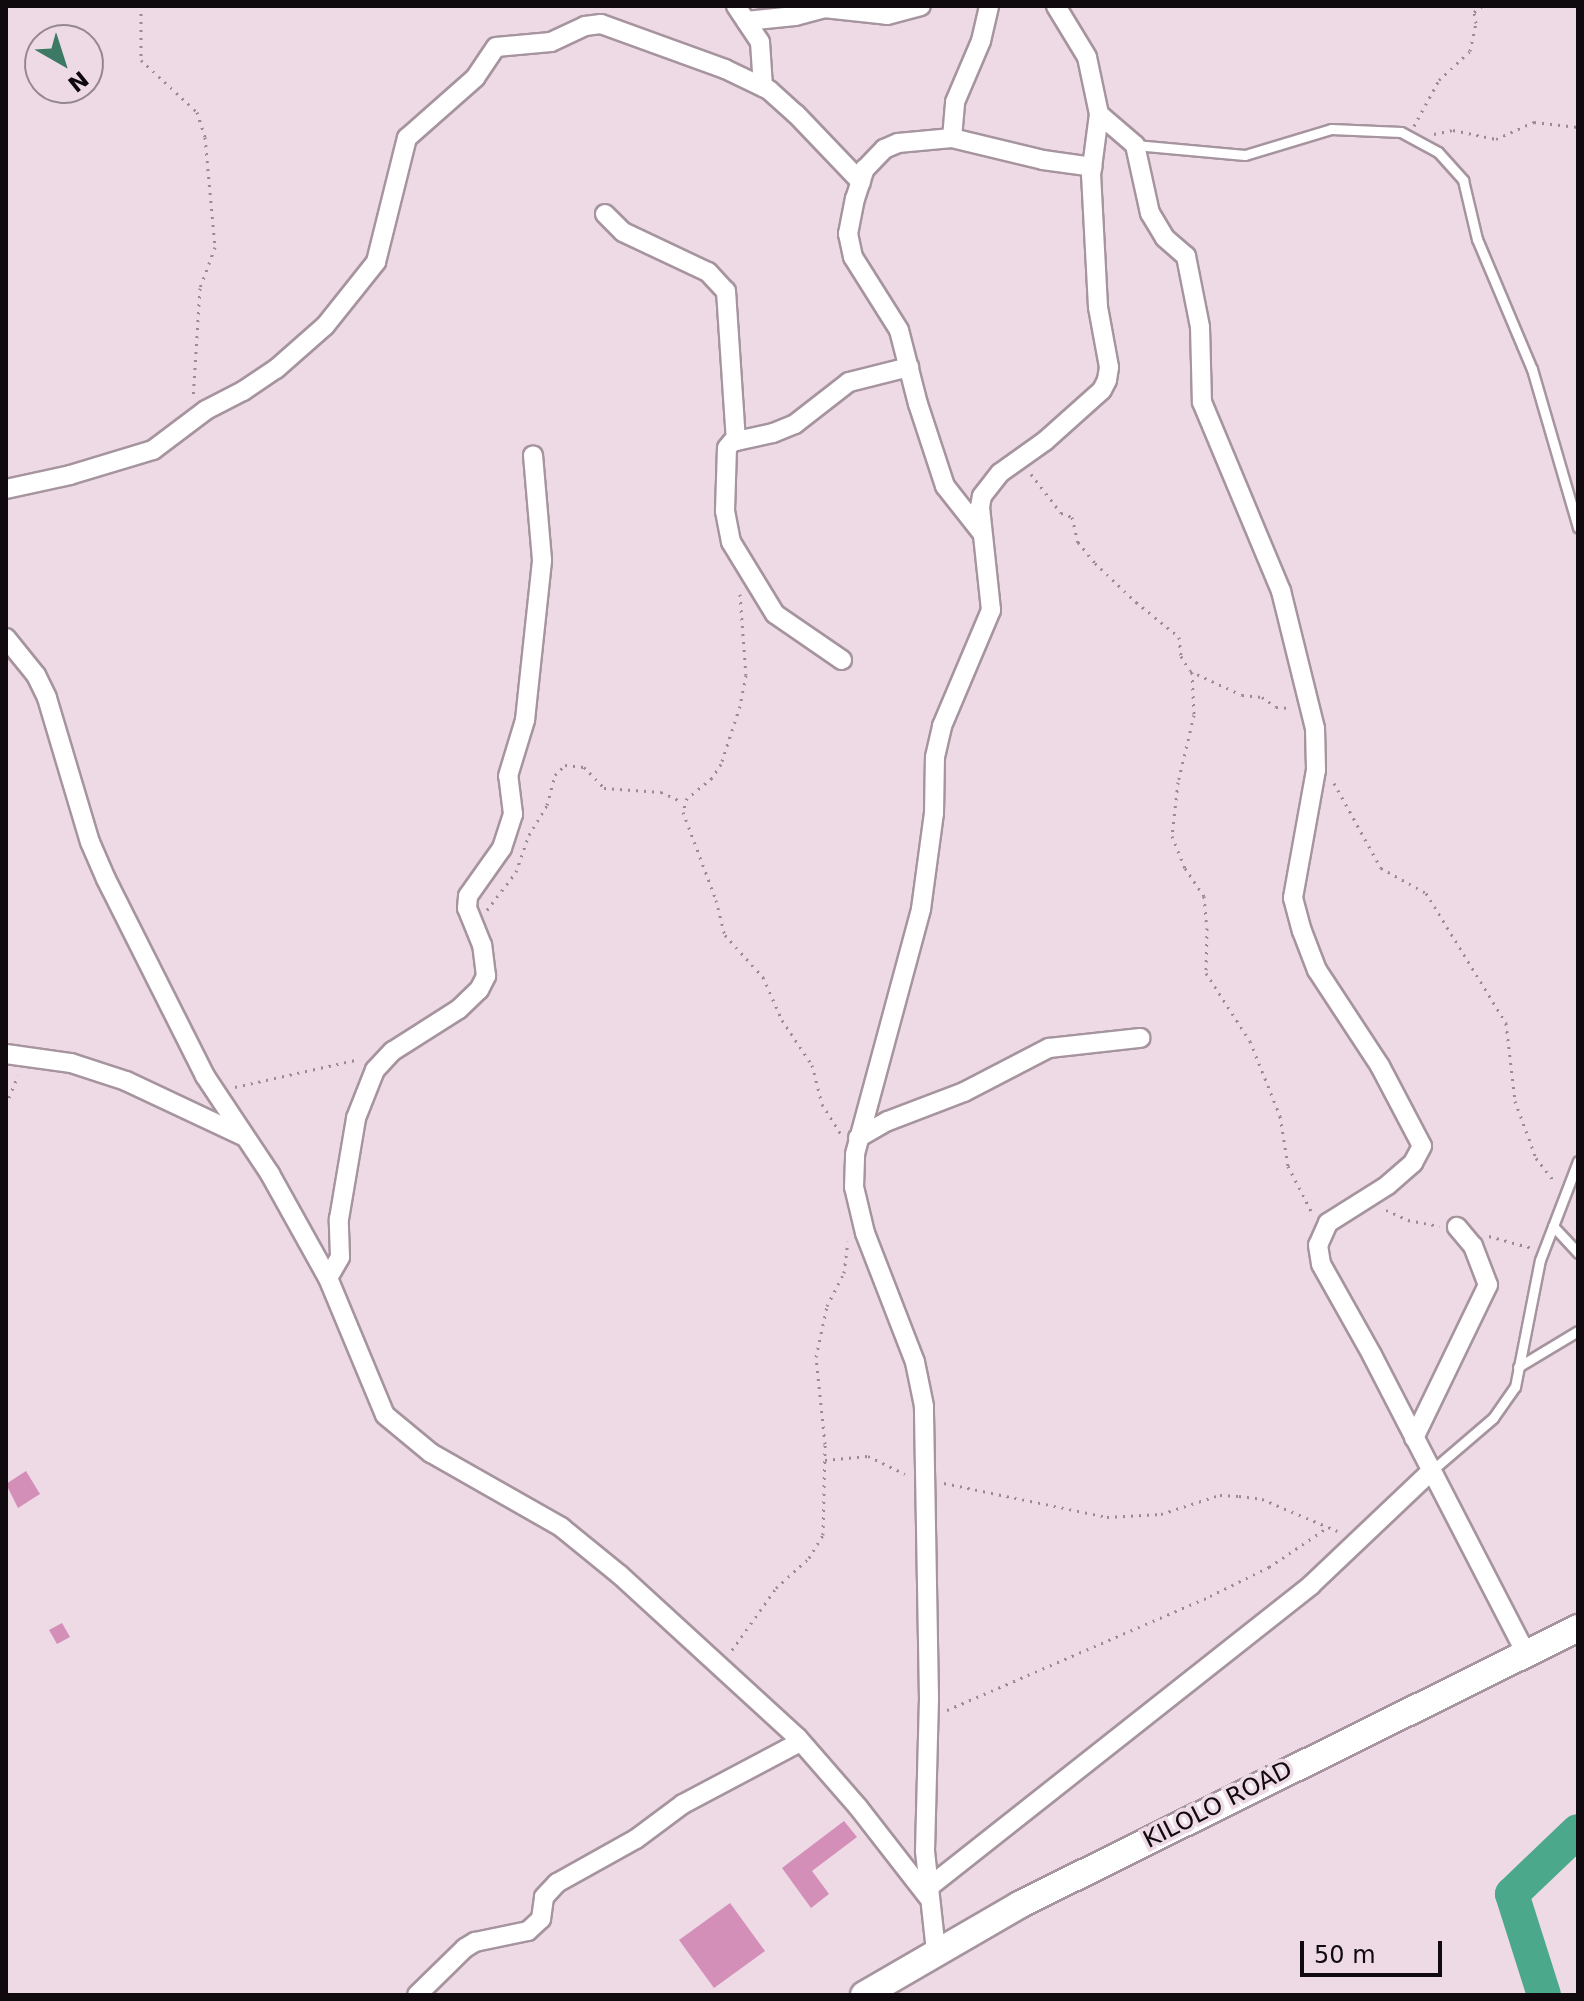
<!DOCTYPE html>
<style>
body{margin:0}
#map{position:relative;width:1584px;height:2001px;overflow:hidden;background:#eddae5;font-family:"DejaVu Sans",sans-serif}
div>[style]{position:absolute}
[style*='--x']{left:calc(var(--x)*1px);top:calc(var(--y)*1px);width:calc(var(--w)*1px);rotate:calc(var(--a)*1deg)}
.river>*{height:34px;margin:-17px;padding:0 17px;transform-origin:17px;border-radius:17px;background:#4ca88b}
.building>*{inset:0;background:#d48fb9}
.path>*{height:3px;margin-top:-1.5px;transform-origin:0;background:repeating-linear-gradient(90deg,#998b94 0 2px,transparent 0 8px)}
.roads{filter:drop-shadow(2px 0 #a6949e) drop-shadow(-2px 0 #a6949e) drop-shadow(0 2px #a6949e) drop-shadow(0 -2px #a6949e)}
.lane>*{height:9px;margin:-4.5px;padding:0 4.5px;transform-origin:4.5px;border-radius:4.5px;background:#fff}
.street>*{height:18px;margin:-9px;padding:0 9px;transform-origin:9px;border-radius:9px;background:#fff}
.secondary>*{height:26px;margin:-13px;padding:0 13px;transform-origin:13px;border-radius:13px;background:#fff}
span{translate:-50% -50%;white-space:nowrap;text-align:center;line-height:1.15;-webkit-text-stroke:7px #eddae5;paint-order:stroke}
.street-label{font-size:24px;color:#100a0e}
.frame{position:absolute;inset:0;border:8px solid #100a0e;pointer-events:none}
.north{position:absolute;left:24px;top:24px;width:80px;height:80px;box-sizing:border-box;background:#eddae5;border:2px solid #95878f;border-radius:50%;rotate:141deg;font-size:22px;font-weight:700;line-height:32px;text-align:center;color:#100a0e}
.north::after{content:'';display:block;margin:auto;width:28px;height:36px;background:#3d7a66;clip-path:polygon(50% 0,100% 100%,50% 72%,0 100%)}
.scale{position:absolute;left:1300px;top:1941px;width:142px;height:36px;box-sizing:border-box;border:4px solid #100a0e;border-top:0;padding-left:10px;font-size:24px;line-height:28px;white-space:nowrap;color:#100a0e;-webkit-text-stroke:6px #eddae5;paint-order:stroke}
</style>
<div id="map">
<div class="river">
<i style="--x:1544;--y:1995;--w:106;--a:-107.6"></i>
<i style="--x:1512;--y:1894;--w:91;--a:-43.7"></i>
</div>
<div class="building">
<i style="clip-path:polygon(26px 1471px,40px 1494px,18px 1508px,6px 1484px)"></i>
<i style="clip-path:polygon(62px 1623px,70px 1637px,57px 1644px,49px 1630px)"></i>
<i style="clip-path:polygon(844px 1821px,857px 1837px,812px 1871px,829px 1894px,811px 1908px,782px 1868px)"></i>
<i style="clip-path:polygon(730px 1903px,765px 1951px,714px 1988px,679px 1940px)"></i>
</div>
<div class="path">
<i style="--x:141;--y:6;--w:54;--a:90"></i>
<i style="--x:141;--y:60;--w:76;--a:42.9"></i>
<i style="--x:197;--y:112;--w:26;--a:72"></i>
<i style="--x:205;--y:137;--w:110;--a:84.8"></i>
<i style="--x:215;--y:247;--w:44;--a:110.1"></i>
<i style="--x:200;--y:288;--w:110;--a:93.6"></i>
<i style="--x:1474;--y:12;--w:10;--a:-37"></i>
<i style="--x:6;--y:15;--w:9;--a:-72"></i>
<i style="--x:1414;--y:126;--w:52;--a:-61.5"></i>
<i style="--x:1439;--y:80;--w:42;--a:-43.1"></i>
<i style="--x:1470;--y:51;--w:29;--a:-78"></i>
<i style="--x:1476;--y:23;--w:17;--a:-100"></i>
<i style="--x:1434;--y:134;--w:19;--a:-12"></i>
<i style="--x:1453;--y:130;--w:44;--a:11.8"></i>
<i style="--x:1496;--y:139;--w:42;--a:-24.1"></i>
<i style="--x:1534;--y:122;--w:44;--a:6.5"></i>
<i style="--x:1031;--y:474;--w:49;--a:52.4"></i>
<i style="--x:1061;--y:513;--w:12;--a:20"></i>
<i style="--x:1072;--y:517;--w:26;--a:77"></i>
<i style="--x:1078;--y:542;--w:27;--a:51"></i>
<i style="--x:1095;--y:563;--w:57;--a:43.6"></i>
<i style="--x:1136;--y:602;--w:55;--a:39.1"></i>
<i style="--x:1179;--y:637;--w:19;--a:84"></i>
<i style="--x:1181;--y:656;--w:17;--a:59"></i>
<i style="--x:1190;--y:671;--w:57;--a:24.8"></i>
<i style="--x:1242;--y:695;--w:20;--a:6"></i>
<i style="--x:1262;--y:697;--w:17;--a:36"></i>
<i style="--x:1276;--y:707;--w:14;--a:4"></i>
<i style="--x:740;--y:594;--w:81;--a:85.8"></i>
<i style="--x:746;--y:675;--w:32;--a:101"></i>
<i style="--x:740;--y:706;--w:61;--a:108.1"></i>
<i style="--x:721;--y:764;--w:17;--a:123"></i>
<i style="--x:712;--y:778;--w:32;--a:141"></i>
<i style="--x:687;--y:798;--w:15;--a:106"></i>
<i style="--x:683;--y:812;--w:94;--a:69.4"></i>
<i style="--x:716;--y:900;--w:36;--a:76"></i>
<i style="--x:725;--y:935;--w:57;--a:47.9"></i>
<i style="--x:763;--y:977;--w:47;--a:66.2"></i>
<i style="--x:782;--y:1020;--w:54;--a:56.3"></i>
<i style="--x:812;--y:1065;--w:40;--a:75.6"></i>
<i style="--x:822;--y:1104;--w:36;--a:58"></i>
<i style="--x:1192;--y:672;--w:43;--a:87.3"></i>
<i style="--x:1194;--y:715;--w:69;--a:103.4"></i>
<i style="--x:1178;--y:782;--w:54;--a:96.3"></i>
<i style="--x:1172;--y:836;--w:35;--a:68"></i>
<i style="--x:1185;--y:868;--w:34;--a:56"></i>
<i style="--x:1204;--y:896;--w:32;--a:85"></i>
<i style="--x:1207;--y:928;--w:45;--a:91.3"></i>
<i style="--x:1206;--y:973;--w:81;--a:57.1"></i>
<i style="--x:1250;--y:1041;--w:81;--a:68.2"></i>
<i style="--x:1280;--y:1116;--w:51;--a:80.9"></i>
<i style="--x:1288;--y:1166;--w:53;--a:62.9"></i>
<i style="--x:1334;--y:783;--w:97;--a:61.1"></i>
<i style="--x:1381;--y:868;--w:51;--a:29.1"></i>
<i style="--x:1426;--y:893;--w:153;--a:58.4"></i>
<i style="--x:1506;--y:1023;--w:79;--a:83.4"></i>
<i style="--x:1515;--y:1101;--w:61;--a:69.8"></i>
<i style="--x:1536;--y:1158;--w:31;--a:52"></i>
<i style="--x:487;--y:910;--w:48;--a:-52.7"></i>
<i style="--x:516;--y:872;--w:39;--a:-71"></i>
<i style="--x:529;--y:835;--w:35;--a:-59"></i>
<i style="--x:547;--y:805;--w:31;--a:-75"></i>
<i style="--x:555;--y:775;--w:14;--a:-45"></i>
<i style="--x:565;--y:765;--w:19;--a:6"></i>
<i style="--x:584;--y:767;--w:29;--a:46"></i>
<i style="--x:604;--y:788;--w:57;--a:4"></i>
<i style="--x:661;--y:792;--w:23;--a:25"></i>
<i style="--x:235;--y:1087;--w:128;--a:-12.6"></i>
<i style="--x:6;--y:1105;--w:32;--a:-68"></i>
<i style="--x:1386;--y:1210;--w:24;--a:24"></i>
<i style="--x:1408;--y:1220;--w:32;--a:11"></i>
<i style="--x:1489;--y:1236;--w:45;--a:15.6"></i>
<i style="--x:825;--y:1460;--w:43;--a:-5.3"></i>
<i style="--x:868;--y:1456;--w:41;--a:25.9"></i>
<i style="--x:944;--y:1483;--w:167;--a:11.8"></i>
<i style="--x:1107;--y:1517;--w:54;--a:-3.2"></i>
<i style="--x:1161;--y:1514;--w:62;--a:-17.9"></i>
<i style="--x:1220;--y:1495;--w:19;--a:3"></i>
<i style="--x:1239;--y:1496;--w:23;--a:7"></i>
<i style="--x:1262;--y:1499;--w:87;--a:23"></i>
<i style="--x:732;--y:1650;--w:76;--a:-54.6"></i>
<i style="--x:776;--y:1588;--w:45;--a:-42.3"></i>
<i style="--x:809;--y:1558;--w:27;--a:-59"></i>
<i style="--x:823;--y:1535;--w:91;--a:-88.7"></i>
<i style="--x:825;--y:1444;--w:87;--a:-95.9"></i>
<i style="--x:816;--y:1357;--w:52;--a:-77.8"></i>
<i style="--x:827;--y:1306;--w:37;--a:-63"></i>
<i style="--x:844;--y:1273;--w:32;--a:-83"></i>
<i style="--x:947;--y:1710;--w:287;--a:-23.4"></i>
<i style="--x:1210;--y:1596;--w:66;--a:-26.2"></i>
<i style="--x:1269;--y:1567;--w:71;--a:-34.1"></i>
</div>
<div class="roads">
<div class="lane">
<i style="--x:1135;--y:145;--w:110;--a:5.2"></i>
<i style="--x:1245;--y:155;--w:90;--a:-16.8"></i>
<i style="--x:1331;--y:129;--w:70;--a:2.5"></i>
<i style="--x:1401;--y:132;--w:42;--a:28.4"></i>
<i style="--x:1438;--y:152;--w:38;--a:48"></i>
<i style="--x:1463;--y:180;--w:61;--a:76.7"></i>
<i style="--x:1477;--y:239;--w:141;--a:67.1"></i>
<i style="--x:1532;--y:369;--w:165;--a:73.8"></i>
<i style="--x:1553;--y:1226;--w:37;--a:47"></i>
<i style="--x:1518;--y:1367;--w:70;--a:-31"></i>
<i style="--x:1430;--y:1472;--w:83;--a:-40.6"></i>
<i style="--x:1493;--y:1418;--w:38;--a:-55"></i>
<i style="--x:1515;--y:1387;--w:129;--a:-78.9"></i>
<i style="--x:1540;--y:1260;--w:106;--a:-69"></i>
</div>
<div class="street">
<i style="--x:736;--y:6;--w:43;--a:56.3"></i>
<i style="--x:760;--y:42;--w:45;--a:86.2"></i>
<i style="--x:746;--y:21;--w:49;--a:-5.8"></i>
<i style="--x:795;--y:16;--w:30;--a:-15"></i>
<i style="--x:824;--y:8;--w:63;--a:6.3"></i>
<i style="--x:887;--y:15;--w:35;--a:-15"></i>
<i style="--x:1099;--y:114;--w:48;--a:40.7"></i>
<i style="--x:1135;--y:145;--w:70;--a:77.6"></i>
<i style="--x:1150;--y:213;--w:29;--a:59"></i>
<i style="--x:1165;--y:238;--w:28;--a:41"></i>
<i style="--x:1186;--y:256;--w:72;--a:78.8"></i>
<i style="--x:1200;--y:327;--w:75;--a:88.5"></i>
<i style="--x:1202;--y:402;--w:205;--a:67.3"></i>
<i style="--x:1281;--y:591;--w:141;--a:76.1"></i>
<i style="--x:1315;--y:728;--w:42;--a:88.6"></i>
<i style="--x:1316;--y:770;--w:130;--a:100.2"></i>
<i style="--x:1293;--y:898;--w:34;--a:75"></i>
<i style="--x:1302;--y:931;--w:42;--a:69"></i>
<i style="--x:1317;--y:970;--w:115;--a:56.7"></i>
<i style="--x:1380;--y:1066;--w:90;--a:62.3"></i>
<i style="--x:1422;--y:1146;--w:19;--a:118"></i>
<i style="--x:1413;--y:1163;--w:33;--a:139"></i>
<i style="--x:1388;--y:1185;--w:71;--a:147.7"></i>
<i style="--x:1328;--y:1223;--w:24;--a:114"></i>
<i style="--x:1318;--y:1245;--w:19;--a:81"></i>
<i style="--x:1321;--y:1264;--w:104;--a:60.7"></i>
<i style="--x:1372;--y:1355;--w:333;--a:62.7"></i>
<i style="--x:952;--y:138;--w:36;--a:-85"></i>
<i style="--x:955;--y:102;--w:66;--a:-66.9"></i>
<i style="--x:981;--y:41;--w:36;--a:-77"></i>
<i style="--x:605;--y:214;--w:25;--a:45"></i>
<i style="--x:623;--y:232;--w:94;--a:25.2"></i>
<i style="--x:708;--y:272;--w:26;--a:47"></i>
<i style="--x:726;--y:291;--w:150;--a:86.2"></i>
<i style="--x:6;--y:489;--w:66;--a:-12.3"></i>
<i style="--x:70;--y:475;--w:87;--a:-16.8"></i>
<i style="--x:153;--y:450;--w:66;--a:-37"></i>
<i style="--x:206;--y:410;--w:42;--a:-27.2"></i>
<i style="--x:243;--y:391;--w:40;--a:-34"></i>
<i style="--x:276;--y:369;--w:65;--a:-41.3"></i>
<i style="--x:325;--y:326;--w:82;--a:-51.4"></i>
<i style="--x:376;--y:262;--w:128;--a:-76"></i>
<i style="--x:407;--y:138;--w:91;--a:-41.4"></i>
<i style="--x:475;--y:78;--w:37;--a:-56"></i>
<i style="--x:496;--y:47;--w:55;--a:-5.2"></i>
<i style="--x:551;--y:42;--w:38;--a:-25"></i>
<i style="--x:585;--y:26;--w:16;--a:-7"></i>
<i style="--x:601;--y:24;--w:132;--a:19.9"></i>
<i style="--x:725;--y:69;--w:49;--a:25.5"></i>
<i style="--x:769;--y:90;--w:36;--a:42"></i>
<i style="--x:796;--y:114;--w:94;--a:46.3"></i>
<i style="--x:982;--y:533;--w:60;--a:-128.2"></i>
<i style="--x:945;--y:486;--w:86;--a:-108.2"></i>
<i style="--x:918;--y:404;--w:76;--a:-104.4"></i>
<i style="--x:899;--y:330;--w:86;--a:-122.2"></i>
<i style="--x:853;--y:257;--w:24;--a:-102"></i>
<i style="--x:848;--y:234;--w:36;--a:-79"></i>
<i style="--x:855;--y:199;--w:32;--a:-72"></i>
<i style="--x:865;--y:169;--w:28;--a:-46"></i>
<i style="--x:884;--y:149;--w:15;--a:-23"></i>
<i style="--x:898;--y:143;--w:54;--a:-5.3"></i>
<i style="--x:952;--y:138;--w:94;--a:13.6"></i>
<i style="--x:1043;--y:160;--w:50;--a:8"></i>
<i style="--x:6;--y:638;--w:48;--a:51"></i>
<i style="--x:36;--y:675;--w:25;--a:64"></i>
<i style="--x:47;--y:698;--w:150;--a:73.4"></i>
<i style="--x:90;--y:842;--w:40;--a:66.6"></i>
<i style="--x:106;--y:879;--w:220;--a:63.3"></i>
<i style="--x:205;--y:1076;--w:118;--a:56.4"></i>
<i style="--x:270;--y:1174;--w:119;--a:60.9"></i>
<i style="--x:328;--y:1278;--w:148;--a:67.4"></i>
<i style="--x:385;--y:1415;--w:60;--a:39.6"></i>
<i style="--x:431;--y:1453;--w:150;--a:29.6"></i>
<i style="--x:561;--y:1527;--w:76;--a:39.1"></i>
<i style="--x:620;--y:1575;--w:240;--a:42.5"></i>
<i style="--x:797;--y:1737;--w:93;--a:48.9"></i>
<i style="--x:858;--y:1807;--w:114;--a:52.1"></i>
<i style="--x:842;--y:660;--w:81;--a:-145.5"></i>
<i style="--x:775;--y:614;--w:84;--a:-121.4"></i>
<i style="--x:731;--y:542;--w:32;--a:-101"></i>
<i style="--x:725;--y:511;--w:63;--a:-88.2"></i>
<i style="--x:727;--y:448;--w:8;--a:-50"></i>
<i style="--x:732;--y:442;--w:42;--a:-12.4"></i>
<i style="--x:773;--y:433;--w:24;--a:-22"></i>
<i style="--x:795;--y:424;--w:68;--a:-37.9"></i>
<i style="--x:849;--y:382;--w:62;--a:-14"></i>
<i style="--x:6;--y:1054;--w:66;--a:7.9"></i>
<i style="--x:71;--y:1063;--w:58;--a:18.1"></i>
<i style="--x:126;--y:1081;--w:129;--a:25.2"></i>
<i style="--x:858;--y:1138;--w:34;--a:-30"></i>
<i style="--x:888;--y:1121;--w:81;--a:-20.9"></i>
<i style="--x:964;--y:1092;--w:96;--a:-27.4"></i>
<i style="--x:1049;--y:1048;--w:92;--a:-6.3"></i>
<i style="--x:328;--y:1278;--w:24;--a:-60"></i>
<i style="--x:340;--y:1257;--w:38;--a:-92"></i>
<i style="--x:339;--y:1219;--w:102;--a:-80.4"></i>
<i style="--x:356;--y:1118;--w:52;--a:-68.4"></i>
<i style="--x:375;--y:1070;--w:26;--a:-47"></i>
<i style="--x:393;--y:1051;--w:78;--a:-32.5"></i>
<i style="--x:459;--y:1009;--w:28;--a:-44"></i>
<i style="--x:479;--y:990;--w:16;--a:-63"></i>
<i style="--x:486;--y:976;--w:31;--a:-97"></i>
<i style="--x:482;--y:945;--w:40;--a:-112"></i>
<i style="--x:467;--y:908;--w:12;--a:-85"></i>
<i style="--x:468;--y:896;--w:59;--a:-54.7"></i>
<i style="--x:502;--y:848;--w:36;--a:-72"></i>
<i style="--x:513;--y:814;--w:38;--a:-97"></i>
<i style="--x:508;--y:776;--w:59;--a:-73.1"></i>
<i style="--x:525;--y:720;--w:161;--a:-83.9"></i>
<i style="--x:542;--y:560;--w:105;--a:-94.9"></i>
<i style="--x:1414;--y:1438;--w:170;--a:-64.2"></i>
<i style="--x:1488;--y:1285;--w:42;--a:-111"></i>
<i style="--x:1473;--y:1246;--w:25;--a:-130"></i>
<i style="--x:929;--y:1887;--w:487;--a:-38.3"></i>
<i style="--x:1311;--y:1585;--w:164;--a:-43.5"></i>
<i style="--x:936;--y:1951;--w:101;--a:-96.3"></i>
<i style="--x:925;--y:1851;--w:152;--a:-88.5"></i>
<i style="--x:929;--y:1699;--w:293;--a:-91"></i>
<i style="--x:924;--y:1406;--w:45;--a:-101.6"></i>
<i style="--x:915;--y:1362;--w:138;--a:-111.2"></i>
<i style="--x:865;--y:1233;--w:47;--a:-103.4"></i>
<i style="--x:854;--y:1187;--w:33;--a:-88"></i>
<i style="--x:855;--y:1154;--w:254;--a:-74.9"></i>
<i style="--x:921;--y:909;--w:97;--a:-82.3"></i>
<i style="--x:934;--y:813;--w:56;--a:-89"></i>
<i style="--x:935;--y:757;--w:32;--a:-77"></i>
<i style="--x:942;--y:726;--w:126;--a:-67.1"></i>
<i style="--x:991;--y:610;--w:104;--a:-96.1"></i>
<i style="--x:980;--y:507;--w:11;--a:-80"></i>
<i style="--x:982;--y:496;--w:29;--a:-52"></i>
<i style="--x:1000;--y:473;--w:55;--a:-35.4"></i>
<i style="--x:1045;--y:441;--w:76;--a:-41.8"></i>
<i style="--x:1102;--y:390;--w:11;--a:-63"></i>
<i style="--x:1107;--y:380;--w:13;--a:-81"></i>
<i style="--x:1109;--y:367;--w:61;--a:-100.4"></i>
<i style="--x:1098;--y:307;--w:132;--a:-93"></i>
<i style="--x:1091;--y:175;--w:62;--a:-82.5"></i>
<i style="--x:1099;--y:114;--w:58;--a:-101.9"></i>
<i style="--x:1087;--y:57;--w:60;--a:-121.3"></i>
<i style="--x:417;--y:1995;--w:67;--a:-44.4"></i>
<i style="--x:465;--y:1948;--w:12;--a:-31"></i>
<i style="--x:475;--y:1942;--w:54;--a:-11.7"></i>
<i style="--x:528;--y:1931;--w:18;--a:-43"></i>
<i style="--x:541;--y:1919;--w:22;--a:-82"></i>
<i style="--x:544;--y:1897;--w:19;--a:-47"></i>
<i style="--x:557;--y:1883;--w:90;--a:-29.1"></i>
<i style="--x:636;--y:1839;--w:59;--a:-36.7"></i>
<i style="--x:683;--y:1804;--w:132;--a:-27.9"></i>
</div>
<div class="secondary">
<i style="--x:864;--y:1995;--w:179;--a:-30.1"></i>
<i style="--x:1019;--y:1905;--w:624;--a:-26.36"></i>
</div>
</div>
<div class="street-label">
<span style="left:1218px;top:1805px;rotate:-27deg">KILOLO ROAD</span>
</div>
<div class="frame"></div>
<div class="north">N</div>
<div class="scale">50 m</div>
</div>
